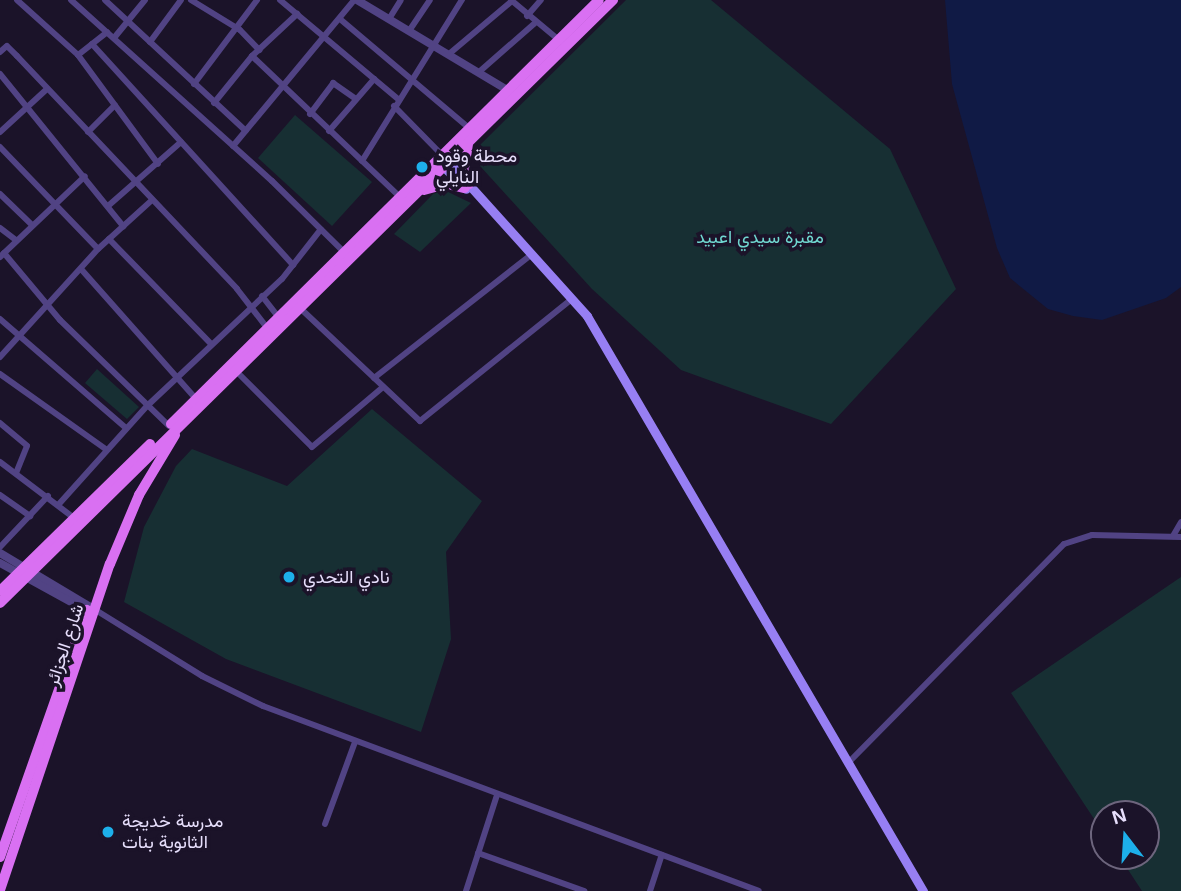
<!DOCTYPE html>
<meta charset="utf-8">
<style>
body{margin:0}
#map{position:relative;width:1181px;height:891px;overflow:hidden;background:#1b1329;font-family:Arial,Vazirmatn,sans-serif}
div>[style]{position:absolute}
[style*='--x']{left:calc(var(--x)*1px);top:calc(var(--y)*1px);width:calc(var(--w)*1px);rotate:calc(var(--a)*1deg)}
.green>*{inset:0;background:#172f33}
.water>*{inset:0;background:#101a45}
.minor>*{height:6px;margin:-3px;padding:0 3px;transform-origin:3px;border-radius:3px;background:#514384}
.tertiary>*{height:8px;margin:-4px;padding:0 4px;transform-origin:4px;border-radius:4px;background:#514384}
.secondary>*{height:9px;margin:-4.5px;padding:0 4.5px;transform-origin:4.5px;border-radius:4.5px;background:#977ff3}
.primary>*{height:10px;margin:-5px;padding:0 5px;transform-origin:5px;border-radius:5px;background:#d970f2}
.dots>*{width:19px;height:19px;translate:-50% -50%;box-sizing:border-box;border:4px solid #1b1329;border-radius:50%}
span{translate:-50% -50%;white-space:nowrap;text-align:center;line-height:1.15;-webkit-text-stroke:7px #1b1329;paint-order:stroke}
.poi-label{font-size:18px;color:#e7dffc}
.left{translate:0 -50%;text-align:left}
.park-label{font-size:18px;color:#70d7d0}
.street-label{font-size:18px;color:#e7dffc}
.north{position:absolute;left:1090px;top:800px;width:70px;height:70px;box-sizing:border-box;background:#1b1329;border:2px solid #6d657d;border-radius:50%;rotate:343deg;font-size:19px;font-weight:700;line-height:28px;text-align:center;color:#e7dffc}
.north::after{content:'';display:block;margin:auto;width:24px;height:32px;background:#1db0ea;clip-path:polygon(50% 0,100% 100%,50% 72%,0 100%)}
</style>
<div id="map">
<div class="green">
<i style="clip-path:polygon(626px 0,711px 0,890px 149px,956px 289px,831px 424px,681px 370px,592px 289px,480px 166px,479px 146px)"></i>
<i style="clip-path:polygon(295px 115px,372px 182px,332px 226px,258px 158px)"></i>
<i style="clip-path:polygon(444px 190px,471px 203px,420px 252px,394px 234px,433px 194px)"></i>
<i style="clip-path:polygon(97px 369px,139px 407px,127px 419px,85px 383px)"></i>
<i style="clip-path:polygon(372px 409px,482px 501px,446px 552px,451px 639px,421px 732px,226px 659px,124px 602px,144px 527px,176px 466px,192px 449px,287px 486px)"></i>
<i style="clip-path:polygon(1181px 577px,1181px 891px,1142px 891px,1119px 856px,1146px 856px,1146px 814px,1104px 814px,1104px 834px,1011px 693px)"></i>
</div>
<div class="water">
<i style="clip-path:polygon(945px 0,1181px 0,1181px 287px,1166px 298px,1102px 320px,1073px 316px,1048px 309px,1010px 278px,997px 248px,952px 84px)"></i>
</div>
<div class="minor">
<i style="--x:17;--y:0;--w:82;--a:42"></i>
<i style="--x:78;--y:55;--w:135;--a:53.7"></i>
<i style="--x:71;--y:0;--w:270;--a:42"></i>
<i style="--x:272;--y:181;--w:103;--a:44.6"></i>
<i style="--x:105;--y:0;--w:192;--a:42.9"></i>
<i style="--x:191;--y:0;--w:57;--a:31.5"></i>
<i style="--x:240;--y:30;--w:28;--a:46"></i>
<i style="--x:280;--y:0;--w:154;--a:40"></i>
<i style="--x:511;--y:0;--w:64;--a:39.9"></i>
<i style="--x:527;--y:16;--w:21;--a:-49"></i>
<i style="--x:340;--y:19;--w:170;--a:40.2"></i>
<i style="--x:389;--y:19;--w:22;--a:-58"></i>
<i style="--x:409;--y:31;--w:37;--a:-56"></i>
<i style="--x:114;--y:38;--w:49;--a:-50.8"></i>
<i style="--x:150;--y:42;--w:52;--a:-53.6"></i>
<i style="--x:92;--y:44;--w:299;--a:47.7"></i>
<i style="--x:0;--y:52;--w:9;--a:-41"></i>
<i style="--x:7;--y:46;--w:14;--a:45"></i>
<i style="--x:17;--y:56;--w:320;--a:46.6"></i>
<i style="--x:237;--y:289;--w:51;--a:52.2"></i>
<i style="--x:449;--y:54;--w:82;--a:-40.1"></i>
<i style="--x:78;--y:55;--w:37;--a:-38"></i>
<i style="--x:252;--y:56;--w:206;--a:43.6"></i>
<i style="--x:479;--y:72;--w:74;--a:-41.2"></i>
<i style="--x:0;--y:74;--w:196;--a:51"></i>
<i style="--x:194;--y:84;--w:105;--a:-53.1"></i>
<i style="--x:214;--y:103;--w:60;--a:-51"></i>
<i style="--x:252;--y:56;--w:62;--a:-43"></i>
<i style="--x:394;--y:106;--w:70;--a:45.6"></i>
<i style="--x:310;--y:114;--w:39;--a:-53"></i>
<i style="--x:333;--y:83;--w:28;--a:35"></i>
<i style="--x:329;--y:131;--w:69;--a:-49.1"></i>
<i style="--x:0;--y:132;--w:64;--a:-42.5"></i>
<i style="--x:88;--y:132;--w:38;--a:-45"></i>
<i style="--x:233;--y:146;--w:190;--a:-50.3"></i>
<i style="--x:0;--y:147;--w:141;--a:46.1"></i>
<i style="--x:362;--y:161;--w:190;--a:-58.2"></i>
<i style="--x:0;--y:194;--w:43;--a:44.1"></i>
<i style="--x:108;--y:206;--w:97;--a:-41.2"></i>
<i style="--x:0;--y:228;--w:20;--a:37"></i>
<i style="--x:109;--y:239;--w:146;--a:45.8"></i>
<i style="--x:4;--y:253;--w:87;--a:50.1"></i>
<i style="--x:60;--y:320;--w:152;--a:44.2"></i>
<i style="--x:0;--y:257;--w:117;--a:-43.6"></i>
<i style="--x:81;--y:269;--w:174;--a:48.5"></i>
<i style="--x:262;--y:296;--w:28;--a:52"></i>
<i style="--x:300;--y:308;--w:165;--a:43.3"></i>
<i style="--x:420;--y:421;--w:195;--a:-38.8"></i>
<i style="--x:0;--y:319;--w:167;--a:40.9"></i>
<i style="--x:0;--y:357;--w:146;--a:-47.8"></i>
<i style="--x:98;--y:249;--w:72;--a:-42.2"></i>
<i style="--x:236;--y:371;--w:107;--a:45"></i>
<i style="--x:312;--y:447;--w:93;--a:-40.2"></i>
<i style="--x:0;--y:374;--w:131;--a:35.4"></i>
<i style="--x:374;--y:378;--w:201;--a:-38.1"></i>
<i style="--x:0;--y:423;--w:35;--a:40"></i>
<i style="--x:27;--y:446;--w:29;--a:112"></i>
<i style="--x:0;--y:462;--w:93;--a:37.1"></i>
<i style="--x:0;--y:495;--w:37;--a:35"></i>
<i style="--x:59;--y:504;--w:132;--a:-48.1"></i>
<i style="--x:147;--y:406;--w:185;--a:-43.3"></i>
<i style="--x:282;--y:279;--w:63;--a:-52"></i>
<i style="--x:1173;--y:536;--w:16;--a:-60"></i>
<i style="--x:0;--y:547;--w:70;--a:-46.7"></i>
<i style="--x:94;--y:609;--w:127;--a:31.8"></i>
<i style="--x:202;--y:676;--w:68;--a:26.2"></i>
<i style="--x:263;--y:706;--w:529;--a:20.45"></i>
<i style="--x:849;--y:762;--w:306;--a:-45.4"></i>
<i style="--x:1064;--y:544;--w:29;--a:-18"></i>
<i style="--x:1092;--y:535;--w:89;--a:1.3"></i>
<i style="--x:325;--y:824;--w:87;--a:-69.9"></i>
<i style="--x:478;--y:853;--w:113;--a:19.7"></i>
<i style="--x:466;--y:891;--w:101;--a:-72.1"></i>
<i style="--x:650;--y:891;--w:38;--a:-72"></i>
</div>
<div class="tertiary">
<i style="--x:357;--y:0;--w:177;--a:30.9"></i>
<i style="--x:0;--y:553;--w:109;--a:30.8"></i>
<i style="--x:0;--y:563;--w:81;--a:28.8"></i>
</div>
<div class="secondary">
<i style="--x:444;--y:157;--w:214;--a:48"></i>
<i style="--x:587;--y:316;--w:666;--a:59.7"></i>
<i style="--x:439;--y:162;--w:38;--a:45"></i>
</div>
<div class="primary">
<i style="--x:468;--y:144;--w:25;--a:99"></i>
<i style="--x:464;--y:169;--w:16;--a:72"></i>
<i style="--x:424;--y:190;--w:24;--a:-15"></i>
<i style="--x:447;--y:184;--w:18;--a:13"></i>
<i style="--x:171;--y:424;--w:602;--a:-44.73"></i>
<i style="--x:0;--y:591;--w:210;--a:-44.4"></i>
<i style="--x:0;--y:603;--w:860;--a:-44.53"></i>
<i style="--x:0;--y:857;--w:262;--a:-70.6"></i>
<i style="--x:0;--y:890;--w:344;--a:-71.4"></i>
<i style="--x:110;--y:564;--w:75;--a:-67.2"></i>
<i style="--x:139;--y:495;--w:70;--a:-59"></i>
</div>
<div class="dots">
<i style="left:422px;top:167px;background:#1db0ea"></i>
<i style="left:289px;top:577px;background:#1db0ea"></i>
<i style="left:108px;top:832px;background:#1db0ea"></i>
</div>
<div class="poi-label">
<span class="left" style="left:436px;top:167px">محطة وقود<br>النايلي</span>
<span class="left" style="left:303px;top:577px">نادي التحدي</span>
<span class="left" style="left:122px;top:832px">مدرسة خديجة<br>الثانوية بنات</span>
</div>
<div class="park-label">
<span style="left:760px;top:237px">مقبرة سيدي اعبيد</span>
</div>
<div class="street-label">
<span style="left:65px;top:645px;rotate:-72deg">شارع الجزائر</span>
</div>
<div class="north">N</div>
</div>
